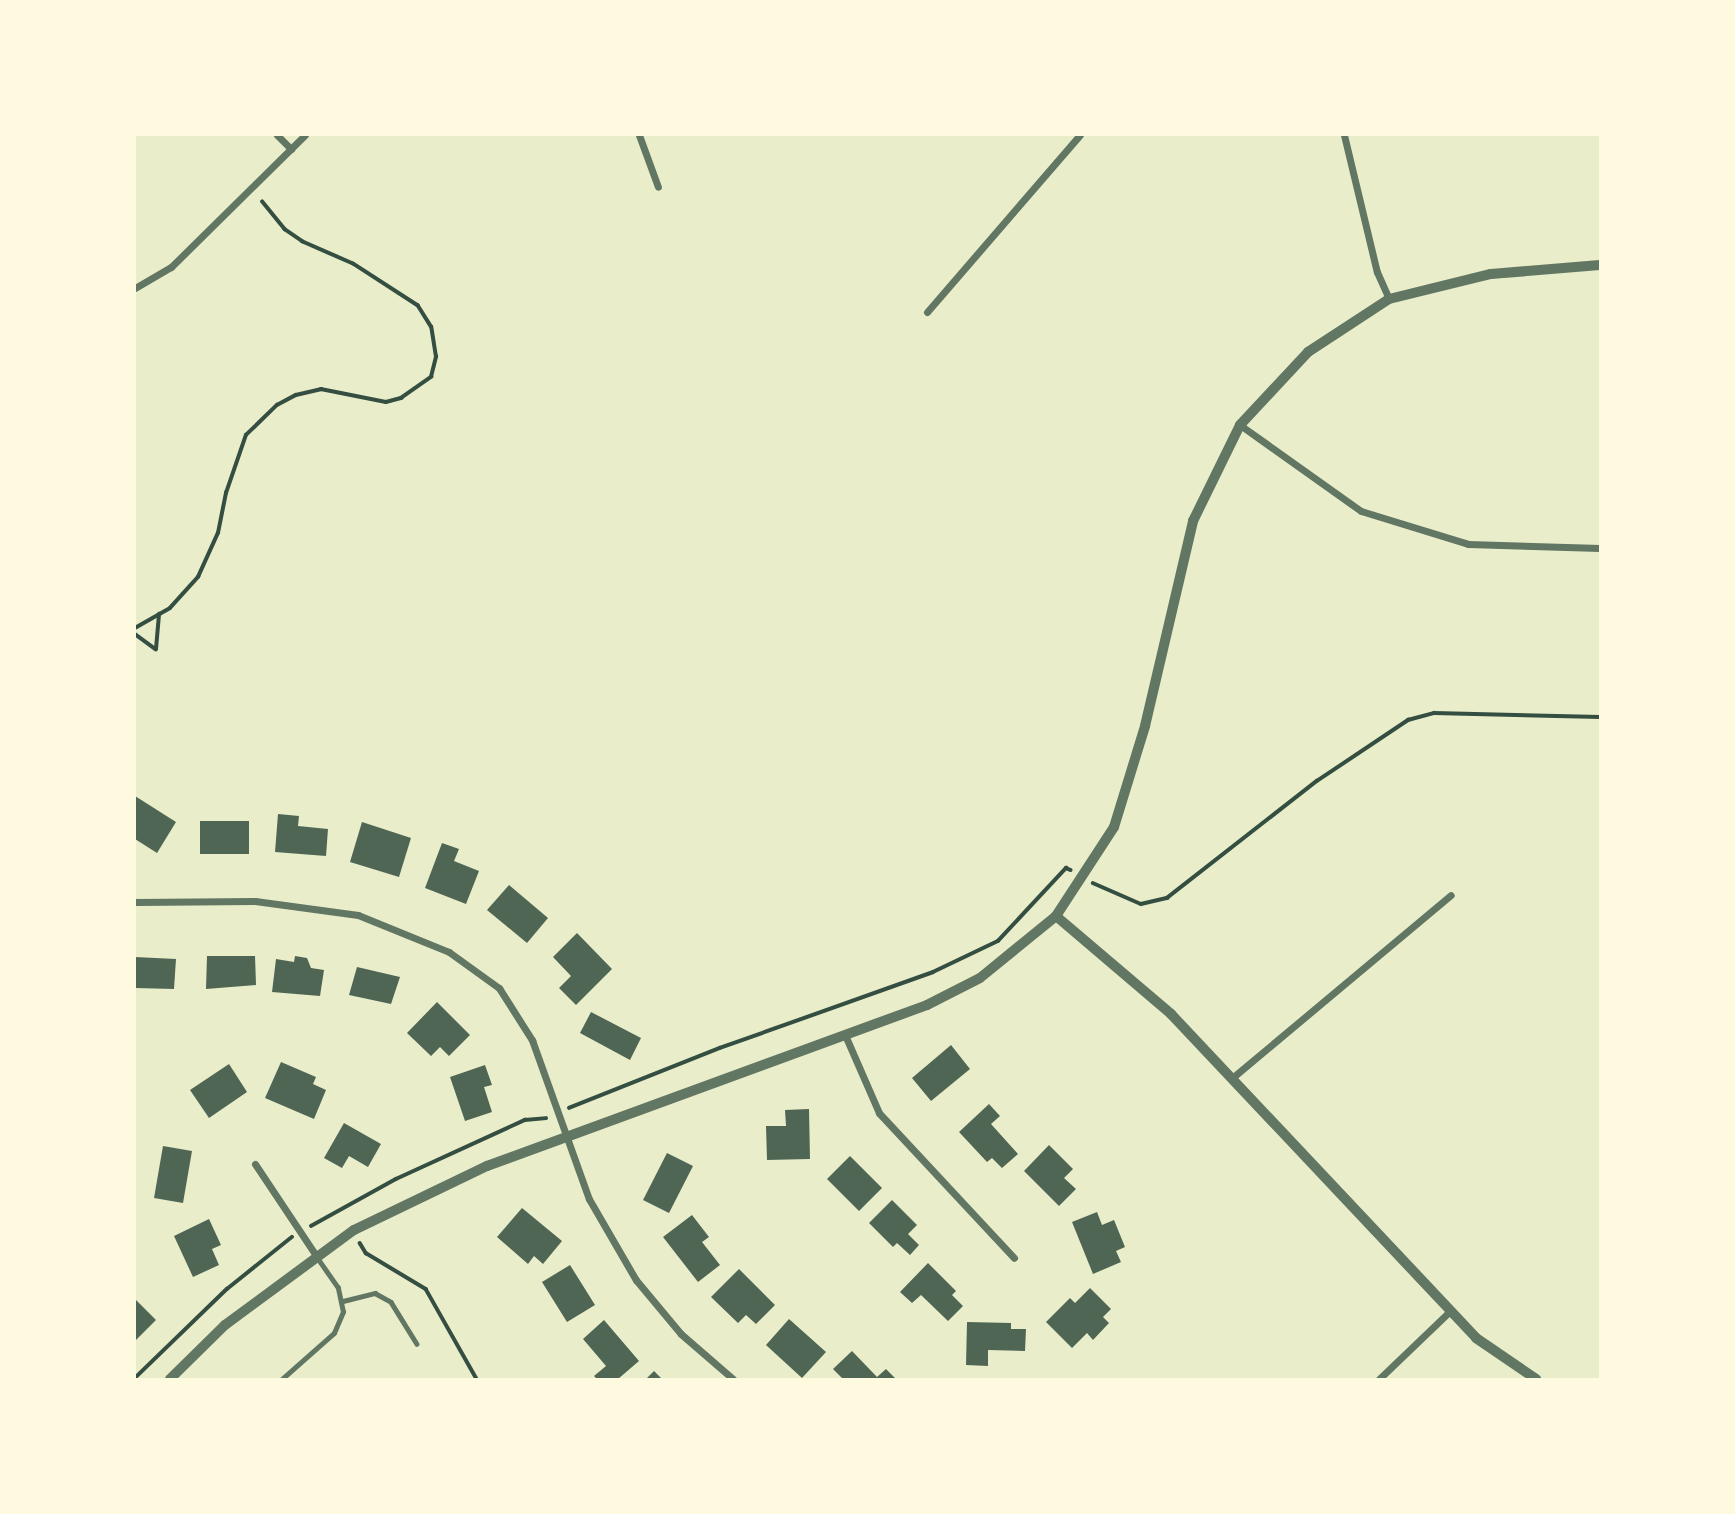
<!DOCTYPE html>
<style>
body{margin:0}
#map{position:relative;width:1735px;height:1514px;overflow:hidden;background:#e9edc9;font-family:"IBM Plex Sans",sans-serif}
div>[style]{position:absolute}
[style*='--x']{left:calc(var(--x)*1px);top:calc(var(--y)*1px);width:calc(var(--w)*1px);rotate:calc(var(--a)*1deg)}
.building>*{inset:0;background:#4f6655}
.path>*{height:3.5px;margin:-1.75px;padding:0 1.75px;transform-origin:1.75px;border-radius:1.75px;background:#344e41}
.service>*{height:4.5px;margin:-2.25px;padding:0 2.25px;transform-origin:2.25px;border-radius:2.25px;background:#617663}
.minor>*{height:7px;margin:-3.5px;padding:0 3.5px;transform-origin:3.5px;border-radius:3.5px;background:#617663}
.tertiary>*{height:10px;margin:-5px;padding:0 5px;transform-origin:5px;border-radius:5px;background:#617663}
span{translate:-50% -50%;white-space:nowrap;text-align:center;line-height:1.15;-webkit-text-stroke:7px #fefae0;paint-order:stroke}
.frame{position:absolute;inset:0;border:136px solid #fefae0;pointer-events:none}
</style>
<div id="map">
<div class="building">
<i style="clip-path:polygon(135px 796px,176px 822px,157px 853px,135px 839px)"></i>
<i style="clip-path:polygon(278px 814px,299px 816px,298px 826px,328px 829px,326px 856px,275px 852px)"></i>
<i style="clip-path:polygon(200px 821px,249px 821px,249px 854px,200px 854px)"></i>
<i style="clip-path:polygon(362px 822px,411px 838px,399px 877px,350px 862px)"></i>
<i style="clip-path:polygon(442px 843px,459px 849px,454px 861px,479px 871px,466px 904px,425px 888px)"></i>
<i style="clip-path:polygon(509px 885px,548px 918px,527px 943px,487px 910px)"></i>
<i style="clip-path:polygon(577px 933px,612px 969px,576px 1005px,559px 988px,571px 976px,553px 957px)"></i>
<i style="clip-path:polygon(207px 956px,255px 956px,256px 985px,206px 989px)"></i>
<i style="clip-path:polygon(295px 956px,307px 958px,311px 968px,324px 970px,320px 996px,272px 992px,276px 959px,294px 962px)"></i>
<i style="clip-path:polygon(135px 957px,176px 959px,174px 989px,135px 988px)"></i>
<i style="clip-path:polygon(357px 967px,400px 977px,391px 1004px,349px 995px)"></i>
<i style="clip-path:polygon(437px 1002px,470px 1035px,449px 1056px,440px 1047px,431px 1056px,407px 1033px)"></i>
<i style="clip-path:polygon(591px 1012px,641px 1038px,630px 1060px,580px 1033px)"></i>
<i style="clip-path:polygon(951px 1045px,970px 1069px,931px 1101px,912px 1078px)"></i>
<i style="clip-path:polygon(281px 1062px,316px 1077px,313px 1084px,326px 1090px,314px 1119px,265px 1098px)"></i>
<i style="clip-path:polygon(229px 1064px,247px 1092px,209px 1118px,190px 1090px)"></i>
<i style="clip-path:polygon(485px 1065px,492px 1085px,484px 1087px,492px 1112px,465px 1121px,450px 1077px)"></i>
<i style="clip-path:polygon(989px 1104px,1000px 1116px,991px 1124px,1018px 1154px,1002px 1168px,992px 1158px,987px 1162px,959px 1132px)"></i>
<i style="clip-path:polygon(809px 1109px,810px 1159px,767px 1160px,766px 1126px,786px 1126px,785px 1110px)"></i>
<i style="clip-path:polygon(344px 1123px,381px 1144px,368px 1167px,349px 1156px,342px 1168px,324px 1158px)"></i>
<i style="clip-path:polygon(1049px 1145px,1073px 1169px,1064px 1178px,1076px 1189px,1059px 1206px,1024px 1171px)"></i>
<i style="clip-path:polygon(163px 1146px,192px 1151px,183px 1203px,154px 1198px)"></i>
<i style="clip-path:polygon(667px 1153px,693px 1166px,669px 1213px,643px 1200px)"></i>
<i style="clip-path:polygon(850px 1156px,882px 1188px,859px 1211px,827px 1179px)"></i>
<i style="clip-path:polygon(892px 1200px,917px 1225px,908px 1234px,919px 1245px,910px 1255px,897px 1243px,893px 1247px,869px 1223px)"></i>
<i style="clip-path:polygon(522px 1208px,562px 1241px,543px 1264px,534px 1256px,528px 1264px,497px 1237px)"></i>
<i style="clip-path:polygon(1097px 1212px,1102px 1225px,1114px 1220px,1125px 1247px,1116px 1251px,1121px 1262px,1093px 1274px,1072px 1222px)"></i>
<i style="clip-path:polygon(692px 1215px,709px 1237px,702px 1242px,720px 1265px,698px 1282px,663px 1237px)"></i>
<i style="clip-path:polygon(209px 1219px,221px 1245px,212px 1249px,219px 1265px,193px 1277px,174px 1236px)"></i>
<i style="clip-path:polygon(928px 1263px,956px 1291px,952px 1295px,963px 1306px,948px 1321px,921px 1295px,912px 1303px,900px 1292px)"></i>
<i style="clip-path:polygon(570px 1265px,595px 1305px,567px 1322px,542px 1282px)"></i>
<i style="clip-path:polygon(739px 1269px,775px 1305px,756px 1324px,746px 1315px,738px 1323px,711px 1297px)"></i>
<i style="clip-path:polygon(1090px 1288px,1111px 1309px,1103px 1317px,1109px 1323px,1093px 1340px,1087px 1333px,1072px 1348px,1046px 1322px,1070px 1298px,1075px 1303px)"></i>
<i style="clip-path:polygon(135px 1299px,156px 1320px,135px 1341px)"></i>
<i style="clip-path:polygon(789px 1319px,826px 1352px,802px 1378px,766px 1345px)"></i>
<i style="clip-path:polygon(604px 1320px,639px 1361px,618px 1379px,597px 1379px,594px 1376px,606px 1366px,583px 1339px)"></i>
<i style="clip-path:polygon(967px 1322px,1011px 1323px,1011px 1329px,1026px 1329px,1025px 1351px,988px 1350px,988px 1366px,966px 1365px)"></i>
<i style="clip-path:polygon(852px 1351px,877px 1377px,886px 1369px,896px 1379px,843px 1379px,833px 1369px)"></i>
<i style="clip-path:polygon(654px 1371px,662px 1379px,646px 1379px)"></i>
</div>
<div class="path">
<i style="--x:135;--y:628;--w:40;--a:-29.7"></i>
<i style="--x:170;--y:608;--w:42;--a:-47.9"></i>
<i style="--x:198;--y:577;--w:48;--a:-65.6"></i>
<i style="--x:218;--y:533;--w:41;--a:-78.7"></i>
<i style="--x:226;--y:493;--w:61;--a:-71"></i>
<i style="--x:246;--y:435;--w:43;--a:-44.1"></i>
<i style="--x:277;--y:405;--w:21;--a:-28"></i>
<i style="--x:296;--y:395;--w:26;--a:-13"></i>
<i style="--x:321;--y:389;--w:66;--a:11.3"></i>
<i style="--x:386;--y:402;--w:16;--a:-15"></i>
<i style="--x:401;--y:398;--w:37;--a:-35"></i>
<i style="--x:431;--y:377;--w:21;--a:-76"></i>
<i style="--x:436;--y:357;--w:30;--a:-99"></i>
<i style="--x:431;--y:327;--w:25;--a:-122"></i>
<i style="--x:418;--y:306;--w:77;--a:-147.1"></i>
<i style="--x:353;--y:264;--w:55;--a:-156.3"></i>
<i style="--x:303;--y:242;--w:22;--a:-146"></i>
<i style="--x:285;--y:230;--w:36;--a:-129"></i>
<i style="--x:135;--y:634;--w:26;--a:36"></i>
<i style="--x:156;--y:649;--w:35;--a:-85"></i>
<i style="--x:1093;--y:883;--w:52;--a:23.6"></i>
<i style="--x:1141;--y:904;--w:27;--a:-13"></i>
<i style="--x:1167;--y:898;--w:190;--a:-38"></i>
<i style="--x:1317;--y:781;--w:110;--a:-33.8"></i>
<i style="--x:1408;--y:720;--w:27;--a:-15"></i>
<i style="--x:1434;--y:713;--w:166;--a:1.4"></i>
<i style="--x:569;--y:1108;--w:162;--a:-21.7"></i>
<i style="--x:720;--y:1048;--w:226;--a:-19.6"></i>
<i style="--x:933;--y:972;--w:72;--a:-25.5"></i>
<i style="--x:998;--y:941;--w:100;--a:-47"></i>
<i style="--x:1066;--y:868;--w:5;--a:22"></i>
<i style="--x:311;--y:1226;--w:97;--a:-28.9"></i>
<i style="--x:396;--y:1179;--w:142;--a:-24.6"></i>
<i style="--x:525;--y:1120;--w:21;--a:-5"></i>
<i style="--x:360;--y:1243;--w:12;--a:59"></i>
<i style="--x:366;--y:1253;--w:70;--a:31"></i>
<i style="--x:426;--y:1289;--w:103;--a:60.5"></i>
<i style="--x:135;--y:1378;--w:128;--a:-44.1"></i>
<i style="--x:227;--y:1289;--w:83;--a:-38.7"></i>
</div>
<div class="service">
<i style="--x:343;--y:1301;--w:33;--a:-14"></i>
<i style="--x:375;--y:1293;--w:18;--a:29"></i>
<i style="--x:391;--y:1302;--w:49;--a:58.2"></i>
<i style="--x:282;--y:1379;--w:69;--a:-41.5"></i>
<i style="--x:334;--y:1333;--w:23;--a:-67"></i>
<i style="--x:343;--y:1312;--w:25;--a:-102"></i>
<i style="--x:338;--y:1288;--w:37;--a:-125"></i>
</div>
<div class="minor">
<i style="--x:277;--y:135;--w:20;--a:45"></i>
<i style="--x:639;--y:135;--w:55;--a:69.9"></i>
<i style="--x:1344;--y:135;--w:141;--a:76.5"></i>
<i style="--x:1377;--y:272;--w:30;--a:66"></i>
<i style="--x:135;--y:288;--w:42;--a:-30.3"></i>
<i style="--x:171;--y:267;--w:188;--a:-44.6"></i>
<i style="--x:927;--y:312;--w:234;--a:-49.2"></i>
<i style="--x:1240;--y:425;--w:148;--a:35.4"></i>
<i style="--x:1361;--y:511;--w:112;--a:17.1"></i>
<i style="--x:1468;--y:544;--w:132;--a:1.7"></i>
<i style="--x:135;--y:902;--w:120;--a:-0.5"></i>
<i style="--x:255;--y:901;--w:104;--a:7.7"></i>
<i style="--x:358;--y:915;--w:98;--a:22.1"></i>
<i style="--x:449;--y:952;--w:62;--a:35.8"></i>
<i style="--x:499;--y:988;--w:62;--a:57.6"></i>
<i style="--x:532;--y:1040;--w:169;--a:70.3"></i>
<i style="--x:589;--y:1199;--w:94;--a:59.9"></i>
<i style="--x:636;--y:1280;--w:70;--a:50.2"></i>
<i style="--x:681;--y:1334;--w:69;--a:40.9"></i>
<i style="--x:845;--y:1035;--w:85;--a:66.4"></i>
<i style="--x:879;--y:1113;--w:198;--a:47"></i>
<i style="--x:1232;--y:1078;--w:285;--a:-39.9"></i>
<i style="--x:255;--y:1164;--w:108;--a:56.3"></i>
<i style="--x:1379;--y:1379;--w:98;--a:-43.8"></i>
</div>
<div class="tertiary">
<i style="--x:1056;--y:916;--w:151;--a:40.4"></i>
<i style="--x:1171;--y:1014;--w:445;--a:46.7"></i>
<i style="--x:1476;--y:1338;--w:73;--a:34.3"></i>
<i style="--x:170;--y:1379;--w:77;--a:-44.5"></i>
<i style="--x:225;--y:1325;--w:160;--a:-36.4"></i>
<i style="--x:354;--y:1230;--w:148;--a:-25.7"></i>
<i style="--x:487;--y:1166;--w:469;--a:-20.1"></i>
<i style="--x:927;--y:1005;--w:59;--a:-27"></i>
<i style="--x:980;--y:978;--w:98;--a:-39.2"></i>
<i style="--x:1056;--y:916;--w:106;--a:-56.9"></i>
<i style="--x:1114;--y:827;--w:106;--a:-72.9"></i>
<i style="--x:1145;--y:726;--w:211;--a:-76.8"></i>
<i style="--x:1193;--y:521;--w:107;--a:-63.9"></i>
<i style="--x:1240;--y:425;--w:100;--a:-47"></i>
<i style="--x:1308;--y:352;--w:97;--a:-33.2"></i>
<i style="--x:1389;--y:299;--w:105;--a:-13.8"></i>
<i style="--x:1491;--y:274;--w:109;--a:-4.7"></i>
</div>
<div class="frame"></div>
</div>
